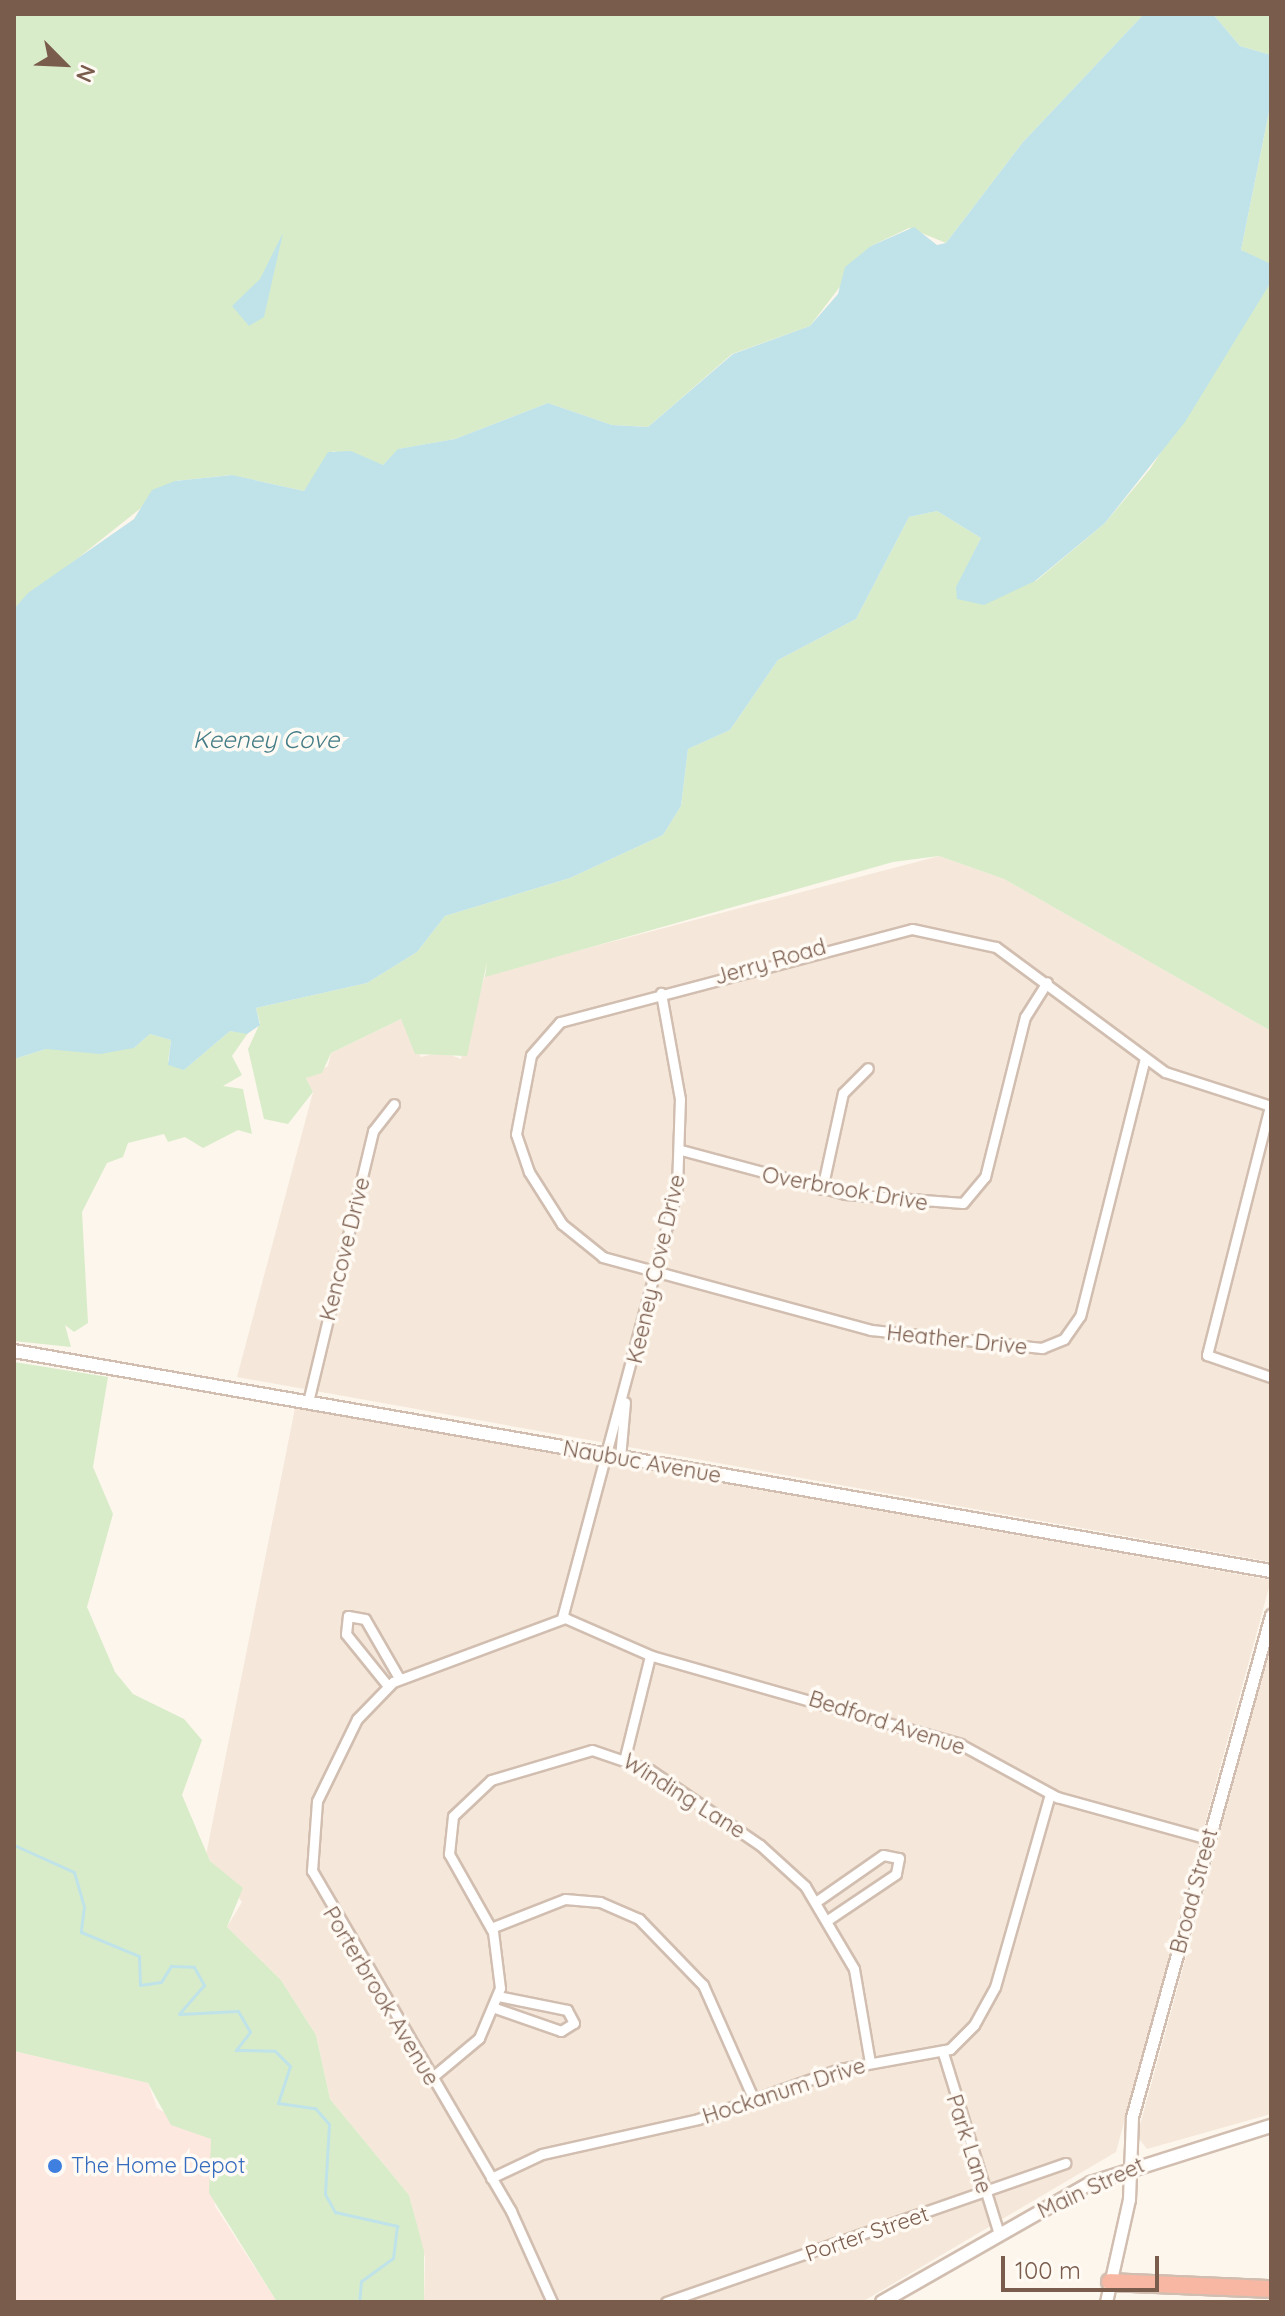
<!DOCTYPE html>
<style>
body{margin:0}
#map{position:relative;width:1285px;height:2316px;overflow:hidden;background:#fdf6ec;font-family:Quicksand,sans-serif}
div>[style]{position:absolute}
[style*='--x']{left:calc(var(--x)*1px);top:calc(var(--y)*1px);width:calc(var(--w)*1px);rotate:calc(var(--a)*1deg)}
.residential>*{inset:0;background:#f5e8da}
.commercial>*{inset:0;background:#fde8e0}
.green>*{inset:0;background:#d8ecc9}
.water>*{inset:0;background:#bfe3e8}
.stream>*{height:3px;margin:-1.5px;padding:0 1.5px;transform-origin:1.5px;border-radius:1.5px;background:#bfe3e8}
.roads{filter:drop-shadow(2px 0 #d1beb0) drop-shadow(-2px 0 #d1beb0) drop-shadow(0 2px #d1beb0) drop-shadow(0 -2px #d1beb0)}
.minor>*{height:9px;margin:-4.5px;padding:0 4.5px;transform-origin:4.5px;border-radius:4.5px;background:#fff}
.tertiary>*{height:11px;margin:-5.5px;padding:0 5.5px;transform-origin:5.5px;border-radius:5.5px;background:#fff}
.secondary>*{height:12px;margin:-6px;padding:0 6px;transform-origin:6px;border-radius:6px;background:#fff}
.motorway>*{height:16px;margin:-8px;padding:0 8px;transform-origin:8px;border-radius:8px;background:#f7b7a3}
.dots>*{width:22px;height:22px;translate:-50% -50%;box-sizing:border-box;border:4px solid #fffaf3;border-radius:50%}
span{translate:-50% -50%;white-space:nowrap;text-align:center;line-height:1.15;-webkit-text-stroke:7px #fffaf3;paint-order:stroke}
.street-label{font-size:22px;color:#7a5c4d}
.shop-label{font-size:22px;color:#366cbe}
.left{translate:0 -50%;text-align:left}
.water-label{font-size:24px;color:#437c86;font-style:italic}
.frame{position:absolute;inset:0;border:16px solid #7a5c4d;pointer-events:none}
.north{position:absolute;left:24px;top:24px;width:80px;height:80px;-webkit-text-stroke:6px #fffaf3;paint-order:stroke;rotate:114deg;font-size:22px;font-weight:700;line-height:32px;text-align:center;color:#7a5c4d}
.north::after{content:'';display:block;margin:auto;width:28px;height:36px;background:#7a5c4d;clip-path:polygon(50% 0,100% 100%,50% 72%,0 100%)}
.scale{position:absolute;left:1001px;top:2256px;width:158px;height:36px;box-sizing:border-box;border:4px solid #7a5c4d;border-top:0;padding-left:10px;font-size:24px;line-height:28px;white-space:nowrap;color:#7a5c4d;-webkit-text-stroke:6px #fffaf3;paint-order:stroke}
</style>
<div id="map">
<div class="residential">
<i style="clip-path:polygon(939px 856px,1004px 879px,1271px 1031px,1271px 1562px,237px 1377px,313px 1092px,306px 1078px,328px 1066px,331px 1053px,401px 1019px,421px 1057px,442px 1052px,461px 1059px,489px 961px,485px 975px)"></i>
<i style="clip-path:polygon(295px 1408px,1271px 1580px,1116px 2152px,862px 2302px,424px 2302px,425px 2258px,409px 2195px,330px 2099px,316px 2035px,281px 1980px,227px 1927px,242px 1902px,206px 1855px)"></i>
<i style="clip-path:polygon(1271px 1645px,1271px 2114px,1147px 2149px,1137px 2136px)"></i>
</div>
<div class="commercial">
<i style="clip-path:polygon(14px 2051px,148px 2083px,157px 2108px,211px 2139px,215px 2206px,277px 2302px,14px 2302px)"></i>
</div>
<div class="green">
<i style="clip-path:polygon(14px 14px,1144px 14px,1023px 142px,946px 243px,909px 228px,871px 246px,810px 326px,732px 354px,648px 427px,612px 425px,548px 403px,455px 439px,399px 449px,383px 465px,333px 451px,304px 491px,231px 475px,175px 481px,14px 609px)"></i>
<i style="clip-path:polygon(1213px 14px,1271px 14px,1271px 55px,1240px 46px)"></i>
<i style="clip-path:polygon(1271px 102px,1271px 268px,1241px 250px)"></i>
<i style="clip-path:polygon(1271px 282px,1271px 1031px,1004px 879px,939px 856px,893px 862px,485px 977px,487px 962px,467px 1056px,415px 1054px,401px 1019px,331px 1053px,322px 1073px,306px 1078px,313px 1092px,288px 1124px,264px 1119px,248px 1049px,260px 1023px,256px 1008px,367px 983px,417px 952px,445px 916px,570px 878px,663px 835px,681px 806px,688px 749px,730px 730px,778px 660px,856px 619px,909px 517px,937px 511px,981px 538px,965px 571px,1036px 581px,1105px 523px,1150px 469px)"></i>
<i style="clip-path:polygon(230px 1031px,248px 1033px,232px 1056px,242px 1075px,223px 1086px,243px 1089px,252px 1134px,238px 1130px,203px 1148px,185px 1137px,168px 1142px,164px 1134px,128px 1143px,123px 1157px,107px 1163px,82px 1212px,88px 1323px,74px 1332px,65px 1325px,71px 1347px,14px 1341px,14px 1059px,46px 1049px,134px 1048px,150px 1034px,171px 1040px,168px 1061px,184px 1070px)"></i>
<i style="clip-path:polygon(14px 1362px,108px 1377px,93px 1467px,113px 1514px,87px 1607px,115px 1672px,133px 1694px,184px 1719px,202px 1740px,182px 1795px,210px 1861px,243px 1888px,227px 1927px,281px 1980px,316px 2035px,330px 2099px,409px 2195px,424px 2251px,424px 2302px,277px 2302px,209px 2193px,211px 2139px,171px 2125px,148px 2083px,14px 2051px)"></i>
</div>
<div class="water">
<i style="clip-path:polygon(1144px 14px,1213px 14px,1240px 46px,1271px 55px,1271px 102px,1241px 250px,1269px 263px,1271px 282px,1185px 422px,1105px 523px,1035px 581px,984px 605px,957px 599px,956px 587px,981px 538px,937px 511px,909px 517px,856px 619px,778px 660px,730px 730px,688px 749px,681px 806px,663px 835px,570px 878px,445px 916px,417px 952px,367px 983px,256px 1008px,260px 1025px,247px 1034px,230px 1031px,184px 1070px,168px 1065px,171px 1040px,150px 1034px,134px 1048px,100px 1054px,46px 1049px,14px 1059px,14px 609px,28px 593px,134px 519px,152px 490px,175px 481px,232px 475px,304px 491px,328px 452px,351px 451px,383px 465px,398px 449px,455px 439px,548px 403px,612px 425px,648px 427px,733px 354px,810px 326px,838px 294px,845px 267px,871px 246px,914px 227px,937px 245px,946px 243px,1023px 142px)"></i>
<i style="clip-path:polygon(283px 233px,264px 317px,249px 326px,232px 306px,260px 279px)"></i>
</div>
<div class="stream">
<i style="--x:14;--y:1713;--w:14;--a:90"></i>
<i style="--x:14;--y:1845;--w:66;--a:24.2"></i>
<i style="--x:74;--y:1872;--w:35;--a:74"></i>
<i style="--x:84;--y:1906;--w:26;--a:97"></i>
<i style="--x:81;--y:1932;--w:63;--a:22.5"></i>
<i style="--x:139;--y:1956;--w:29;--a:88"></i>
<i style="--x:140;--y:1985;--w:21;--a:-8"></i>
<i style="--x:161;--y:1982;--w:19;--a:-58"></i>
<i style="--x:171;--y:1966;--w:23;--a:2"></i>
<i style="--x:194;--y:1967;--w:21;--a:61"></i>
<i style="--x:204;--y:1985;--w:38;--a:131"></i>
<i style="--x:179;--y:2014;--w:59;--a:-2.9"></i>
<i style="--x:238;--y:2011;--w:24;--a:60"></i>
<i style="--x:250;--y:2032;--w:23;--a:128"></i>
<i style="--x:236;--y:2050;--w:39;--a:1"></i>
<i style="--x:275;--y:2051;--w:21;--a:45"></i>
<i style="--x:290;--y:2066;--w:39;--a:108"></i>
<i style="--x:278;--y:2103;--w:37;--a:8"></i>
<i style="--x:315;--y:2108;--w:21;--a:49"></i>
<i style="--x:329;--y:2124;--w:70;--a:93.3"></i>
<i style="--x:325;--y:2194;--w:21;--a:61"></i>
<i style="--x:335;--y:2212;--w:64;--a:12.7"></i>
<i style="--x:397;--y:2226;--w:32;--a:97"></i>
<i style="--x:393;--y:2258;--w:39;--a:144"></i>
<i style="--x:361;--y:2281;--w:21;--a:95"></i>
</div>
<div class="roads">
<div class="minor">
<i style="--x:1145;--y:1058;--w:266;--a:104.1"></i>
<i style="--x:1080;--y:1316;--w:28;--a:125"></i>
<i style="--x:1064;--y:1339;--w:24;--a:158"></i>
<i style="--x:1042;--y:1348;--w:172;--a:-174"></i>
<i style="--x:871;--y:1330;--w:278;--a:-164.8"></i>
<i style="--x:603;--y:1257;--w:53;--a:-141.2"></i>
<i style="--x:562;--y:1224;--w:62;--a:-122.4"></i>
<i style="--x:529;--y:1172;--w:40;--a:-108.9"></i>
<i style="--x:516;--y:1134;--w:80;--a:-79.2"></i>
<i style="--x:531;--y:1055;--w:44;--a:-48.7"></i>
<i style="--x:560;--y:1022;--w:364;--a:-14.8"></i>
<i style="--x:912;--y:929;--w:86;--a:12.1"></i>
<i style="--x:996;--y:947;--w:210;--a:36.5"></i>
<i style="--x:1165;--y:1072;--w:111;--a:17.8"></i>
<i style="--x:1270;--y:1106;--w:257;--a:104.2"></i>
<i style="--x:1207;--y:1355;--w:68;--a:19"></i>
<i style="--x:681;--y:1150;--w:170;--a:15"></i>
<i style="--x:845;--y:1194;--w:118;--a:4.4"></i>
<i style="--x:963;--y:1203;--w:34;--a:-50"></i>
<i style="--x:985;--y:1177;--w:165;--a:-76"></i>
<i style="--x:1025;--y:1017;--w:41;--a:-57.8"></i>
<i style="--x:822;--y:1189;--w:98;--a:-77.7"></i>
<i style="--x:843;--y:1093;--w:35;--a:-45"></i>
<i style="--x:308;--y:1402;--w:279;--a:-76.5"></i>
<i style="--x:373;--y:1131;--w:34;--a:-52"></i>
<i style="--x:620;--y:1458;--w:56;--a:-84.9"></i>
<i style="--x:562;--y:1618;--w:445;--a:-75"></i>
<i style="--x:677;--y:1188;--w:89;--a:-88.1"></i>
<i style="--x:680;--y:1099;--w:108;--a:-100.2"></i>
<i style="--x:388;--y:1686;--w:67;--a:-128.9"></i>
<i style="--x:346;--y:1634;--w:18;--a:-84"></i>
<i style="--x:348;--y:1616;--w:17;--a:10"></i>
<i style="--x:365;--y:1619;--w:68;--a:60"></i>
<i style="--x:625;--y:1757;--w:104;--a:-76.1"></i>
<i style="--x:817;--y:1901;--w:80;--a:-34.9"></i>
<i style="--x:883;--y:1855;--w:16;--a:11"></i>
<i style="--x:899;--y:1858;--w:16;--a:101"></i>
<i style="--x:896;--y:1874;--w:81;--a:146.1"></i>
<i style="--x:491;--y:1928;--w:79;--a:-21.4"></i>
<i style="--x:565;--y:1899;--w:35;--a:5"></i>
<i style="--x:600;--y:1902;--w:43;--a:23.6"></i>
<i style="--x:639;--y:1919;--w:92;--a:45.9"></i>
<i style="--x:703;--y:1985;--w:126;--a:66.1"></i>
<i style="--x:495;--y:2008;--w:70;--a:19.2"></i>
<i style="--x:561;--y:2031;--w:15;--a:-32"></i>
<i style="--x:574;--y:2023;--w:15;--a:-118"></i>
<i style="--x:567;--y:2010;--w:70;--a:-168.5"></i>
<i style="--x:943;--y:2053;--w:189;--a:72.8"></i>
<i style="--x:430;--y:2079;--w:64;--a:-39.9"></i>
<i style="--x:479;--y:2038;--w:54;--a:-67.2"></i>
<i style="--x:500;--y:1988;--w:56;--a:-97.1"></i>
<i style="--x:493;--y:1932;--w:90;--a:-119.4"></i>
<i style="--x:449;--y:1854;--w:38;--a:-84"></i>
<i style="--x:453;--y:1816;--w:52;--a:-43.5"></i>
<i style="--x:491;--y:1780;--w:105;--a:-16.5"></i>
<i style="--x:592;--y:1750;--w:61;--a:19"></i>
<i style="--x:650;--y:1770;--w:133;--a:34.3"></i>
<i style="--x:760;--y:1845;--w:61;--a:42.3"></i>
<i style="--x:805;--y:1886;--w:96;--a:59.4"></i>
<i style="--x:854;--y:1969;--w:95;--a:80.3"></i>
<i style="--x:491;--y:2178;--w:56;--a:-25.2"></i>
<i style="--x:542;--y:2154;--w:160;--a:-12.6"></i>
<i style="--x:698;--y:2119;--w:151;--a:-19.4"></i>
<i style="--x:840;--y:2069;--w:112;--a:-10.3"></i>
<i style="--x:950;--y:2049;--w:34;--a:-45"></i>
<i style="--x:974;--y:2025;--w:43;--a:-61.1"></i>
<i style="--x:995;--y:1987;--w:201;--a:-74.1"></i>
<i style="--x:552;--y:2302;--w:100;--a:-114.3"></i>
<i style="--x:511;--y:2211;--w:394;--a:-120.3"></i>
<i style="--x:312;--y:1871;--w:70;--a:-85.9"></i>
<i style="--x:317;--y:1801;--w:91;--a:-64"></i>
<i style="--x:357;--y:1719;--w:52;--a:-45.8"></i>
<i style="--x:393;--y:1682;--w:184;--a:-20.4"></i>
<i style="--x:565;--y:1618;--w:95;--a:23.6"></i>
<i style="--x:652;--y:1656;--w:320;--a:15.9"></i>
<i style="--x:960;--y:1744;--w:111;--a:28.7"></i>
<i style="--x:1057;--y:1797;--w:157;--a:15.5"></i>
<i style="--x:666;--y:2302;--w:423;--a:-19.2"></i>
</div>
<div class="tertiary">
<i style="--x:1106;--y:2302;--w:106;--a:-77.4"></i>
<i style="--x:1129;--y:2199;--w:82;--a:-87.9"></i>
<i style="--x:1132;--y:2117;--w:521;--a:-74.52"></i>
</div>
<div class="secondary">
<i style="--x:14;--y:1351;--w:1276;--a:9.93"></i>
<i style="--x:882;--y:2302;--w:241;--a:-29.7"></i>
<i style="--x:1091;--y:2183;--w:189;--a:-17.6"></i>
</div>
<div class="motorway">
<i style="--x:1110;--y:2282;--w:161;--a:2.5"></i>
</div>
</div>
<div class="dots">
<i style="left:55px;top:2166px;background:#3f7fe0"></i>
</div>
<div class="street-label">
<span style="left:770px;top:962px;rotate:-16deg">Jerry Road</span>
<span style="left:845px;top:1189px;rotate:10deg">Overbrook Drive</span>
<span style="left:345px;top:1249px;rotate:-76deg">Kencove Drive</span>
<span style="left:656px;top:1269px;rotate:-77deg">Keeney Cove Drive</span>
<span style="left:957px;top:1340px;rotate:6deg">Heather Drive</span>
<span style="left:642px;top:1462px;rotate:10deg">Naubuc Avenue</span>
<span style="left:887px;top:1723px;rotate:18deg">Bedford Avenue</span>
<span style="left:684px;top:1796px;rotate:32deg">Winding Lane</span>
<span style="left:1194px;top:1891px;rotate:-75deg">Broad Street</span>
<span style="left:381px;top:1996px;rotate:59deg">Porterbrook Avenue</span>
<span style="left:784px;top:2091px;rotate:-18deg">Hockanum Drive</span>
<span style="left:969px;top:2144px;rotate:72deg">Park Lane</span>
<span style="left:1091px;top:2188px;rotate:-25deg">Main Street</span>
<span style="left:867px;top:2234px;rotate:-19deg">Porter Street</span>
</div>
<div class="shop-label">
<span class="left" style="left:71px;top:2166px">The Home Depot</span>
</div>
<div class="water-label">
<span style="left:266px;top:740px">Keeney Cove</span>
</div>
<div class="frame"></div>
<div class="north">N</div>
<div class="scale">100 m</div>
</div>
